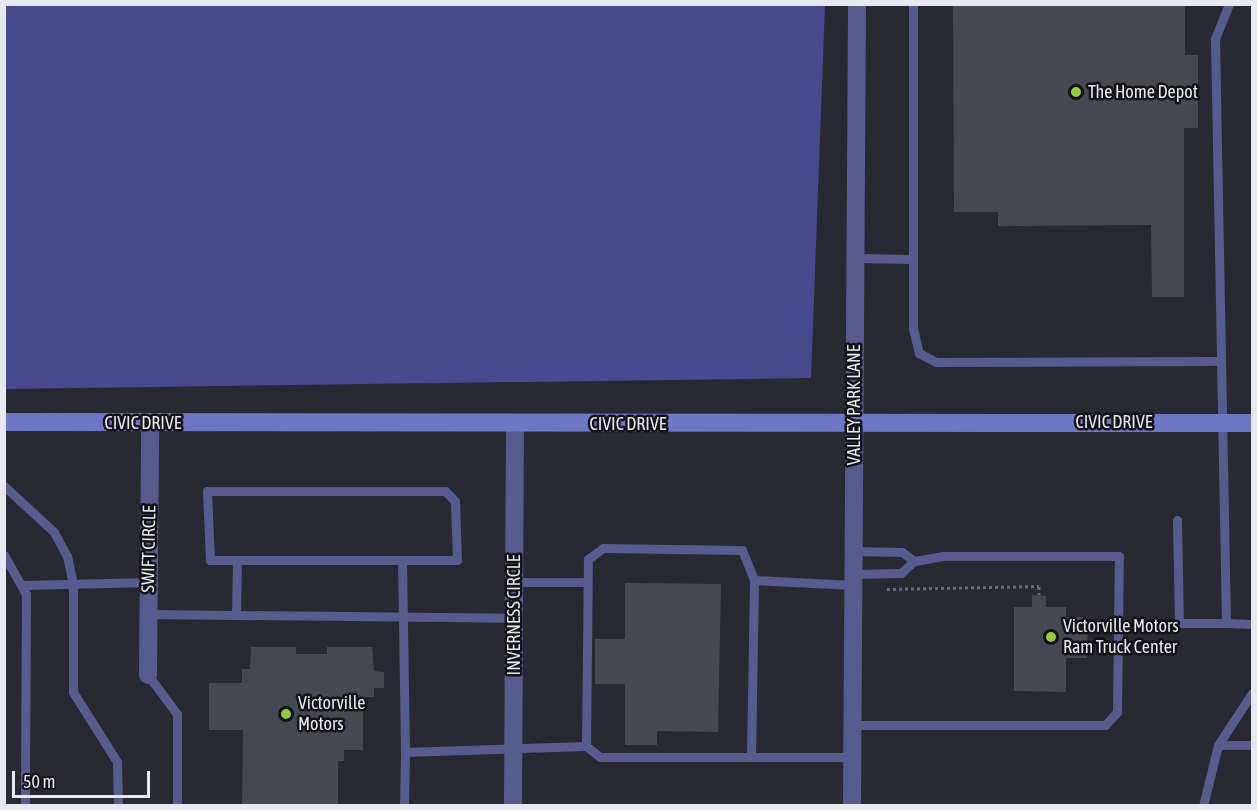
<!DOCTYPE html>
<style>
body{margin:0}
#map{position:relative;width:1257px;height:810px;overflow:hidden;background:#282933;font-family:"Asap Condensed",sans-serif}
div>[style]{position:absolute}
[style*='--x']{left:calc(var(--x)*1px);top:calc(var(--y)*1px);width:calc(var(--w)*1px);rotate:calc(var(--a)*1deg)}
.green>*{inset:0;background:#474a8f}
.building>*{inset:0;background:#464853}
.path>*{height:3px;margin-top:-1.5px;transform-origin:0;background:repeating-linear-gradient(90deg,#696a73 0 3px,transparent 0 6px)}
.lane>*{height:9px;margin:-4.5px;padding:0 4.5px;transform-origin:4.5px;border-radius:4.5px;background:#575c8e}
.street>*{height:18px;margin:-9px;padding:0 9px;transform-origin:9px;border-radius:9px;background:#575c8e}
.secondary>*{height:18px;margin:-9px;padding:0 9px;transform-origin:9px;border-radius:9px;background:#7076c6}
.dots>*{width:16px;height:16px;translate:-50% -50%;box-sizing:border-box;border:3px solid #121217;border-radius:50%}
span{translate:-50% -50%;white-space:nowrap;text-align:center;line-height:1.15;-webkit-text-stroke:5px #121217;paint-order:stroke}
.poi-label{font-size:18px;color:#e8e9f0}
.left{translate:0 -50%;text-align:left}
.street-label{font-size:18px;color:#e8e9f0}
.frame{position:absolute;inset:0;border:6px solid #e8e9f0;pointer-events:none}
.scale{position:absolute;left:12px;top:771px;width:138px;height:27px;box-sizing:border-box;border:3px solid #e8e9f0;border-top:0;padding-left:8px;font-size:18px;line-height:21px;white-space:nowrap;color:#e8e9f0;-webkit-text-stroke:4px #121217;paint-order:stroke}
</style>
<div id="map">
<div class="green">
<i style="clip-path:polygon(4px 5px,825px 5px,811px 378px,5px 389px)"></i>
</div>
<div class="building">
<i style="clip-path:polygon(953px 4px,1185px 4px,1185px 55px,1198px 55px,1198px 128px,1184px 128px,1184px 297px,1152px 297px,1151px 225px,998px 226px,998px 212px,954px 212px)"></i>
<i style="clip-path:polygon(625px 583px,721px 584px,718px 732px,657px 731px,657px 745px,625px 745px,625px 684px,595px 684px,595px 639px,625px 639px)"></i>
<i style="clip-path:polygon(1032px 595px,1046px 596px,1046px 607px,1066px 607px,1066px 617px,1088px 617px,1087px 658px,1066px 658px,1066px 692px,1014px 691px,1014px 607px,1032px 607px)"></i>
<i style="clip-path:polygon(251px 647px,296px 647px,296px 654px,327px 654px,327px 647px,372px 647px,374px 671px,384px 672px,384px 688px,374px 688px,374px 697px,363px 697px,363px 750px,344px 750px,344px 761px,338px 761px,338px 806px,242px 806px,243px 730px,209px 730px,209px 683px,242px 683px,242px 669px,250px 669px)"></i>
</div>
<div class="path">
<i style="--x:887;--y:589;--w:152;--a:-1.1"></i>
<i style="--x:1039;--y:586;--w:9;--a:90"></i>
</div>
<div class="lane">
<i style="--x:913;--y:4;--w:324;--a:90"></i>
<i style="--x:913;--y:328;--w:26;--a:77"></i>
<i style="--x:919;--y:353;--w:19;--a:28"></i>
<i style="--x:936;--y:362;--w:285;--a:-0.2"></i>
<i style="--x:1229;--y:4;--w:38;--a:112"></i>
<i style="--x:1215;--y:39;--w:584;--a:88.92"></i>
<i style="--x:1226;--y:623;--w:26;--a:2"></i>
<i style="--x:855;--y:258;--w:57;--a:1"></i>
<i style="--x:4;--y:486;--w:68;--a:42.6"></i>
<i style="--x:54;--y:532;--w:27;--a:62"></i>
<i style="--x:67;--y:556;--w:29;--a:78"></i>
<i style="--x:73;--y:584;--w:108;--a:90"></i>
<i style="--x:73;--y:692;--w:83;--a:57.8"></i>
<i style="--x:117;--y:762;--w:44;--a:88.7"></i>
<i style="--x:1177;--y:520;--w:103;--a:88.9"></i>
<i style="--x:1179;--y:623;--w:47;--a:0"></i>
<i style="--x:853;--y:551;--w:49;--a:1.2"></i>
<i style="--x:902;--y:552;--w:15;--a:37"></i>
<i style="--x:4;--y:555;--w:45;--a:60.6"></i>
<i style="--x:26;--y:594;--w:212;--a:90.3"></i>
<i style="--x:402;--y:560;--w:192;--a:89.1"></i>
<i style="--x:405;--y:752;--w:181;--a:-1.9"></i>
<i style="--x:515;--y:582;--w:72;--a:0"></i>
<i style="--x:23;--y:585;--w:126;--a:-1.4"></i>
<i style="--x:148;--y:614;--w:366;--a:0.6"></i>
<i style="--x:236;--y:615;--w:55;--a:-89"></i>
<i style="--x:237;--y:560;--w:27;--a:180"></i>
<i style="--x:210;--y:560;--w:69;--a:-92.5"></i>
<i style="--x:207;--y:491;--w:238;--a:0"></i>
<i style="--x:445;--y:491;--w:14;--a:45"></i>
<i style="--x:455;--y:501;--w:59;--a:88.1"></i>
<i style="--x:457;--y:560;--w:220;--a:180"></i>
<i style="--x:148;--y:675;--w:49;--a:53.4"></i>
<i style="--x:177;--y:714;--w:92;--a:90"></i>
<i style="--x:852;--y:725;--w:253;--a:0"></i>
<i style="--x:1105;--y:725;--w:18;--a:-47"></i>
<i style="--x:1117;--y:712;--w:156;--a:-89.3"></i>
<i style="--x:1119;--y:556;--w:176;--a:180"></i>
<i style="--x:943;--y:556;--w:29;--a:170"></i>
<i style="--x:914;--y:561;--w:18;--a:137"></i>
<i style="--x:901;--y:573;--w:48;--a:178.8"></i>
<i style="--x:1218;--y:745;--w:62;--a:-56.8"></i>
<i style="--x:751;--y:756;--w:176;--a:-89"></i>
<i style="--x:852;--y:757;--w:252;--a:180"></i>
<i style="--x:600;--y:757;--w:18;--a:-142"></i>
<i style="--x:586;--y:746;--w:187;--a:-89.4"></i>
<i style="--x:588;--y:559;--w:19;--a:-36"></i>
<i style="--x:603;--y:548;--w:139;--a:0.8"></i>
<i style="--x:742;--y:550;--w:32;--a:68"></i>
<i style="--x:754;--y:580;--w:99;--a:2.9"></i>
<i style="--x:404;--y:806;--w:54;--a:-88.9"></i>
<i style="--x:1203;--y:806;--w:63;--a:-76.2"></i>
<i style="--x:1218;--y:745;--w:34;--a:0"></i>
</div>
<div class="street">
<i style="--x:148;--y:675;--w:252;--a:-89.5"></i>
<i style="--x:513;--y:806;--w:381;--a:-89.7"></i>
<i style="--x:852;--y:806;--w:802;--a:-89.64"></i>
</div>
<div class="secondary">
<i style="--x:4;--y:422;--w:1248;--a:0.05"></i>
</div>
<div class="dots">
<i style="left:1076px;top:92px;background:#93cc3d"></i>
<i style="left:1051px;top:637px;background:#93cc3d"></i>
<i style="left:286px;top:714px;background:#93cc3d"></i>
</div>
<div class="poi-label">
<span class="left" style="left:1088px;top:92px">The Home Depot</span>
<span class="left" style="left:1063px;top:637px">Victorville Motors<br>Ram Truck Center</span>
<span class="left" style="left:298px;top:714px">Victorville<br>Motors</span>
</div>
<div class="street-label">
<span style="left:854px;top:405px;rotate:-90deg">VALLEY PARK LANE</span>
<span style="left:1114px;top:422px">CIVIC DRIVE</span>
<span style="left:143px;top:423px">CIVIC DRIVE</span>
<span style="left:628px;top:424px">CIVIC DRIVE</span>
<span style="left:149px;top:549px;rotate:-89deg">SWIFT CIRCLE</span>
<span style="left:514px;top:615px;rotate:-90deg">INVERNESS CIRCLE</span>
</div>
<div class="frame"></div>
<div class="scale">50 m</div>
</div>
